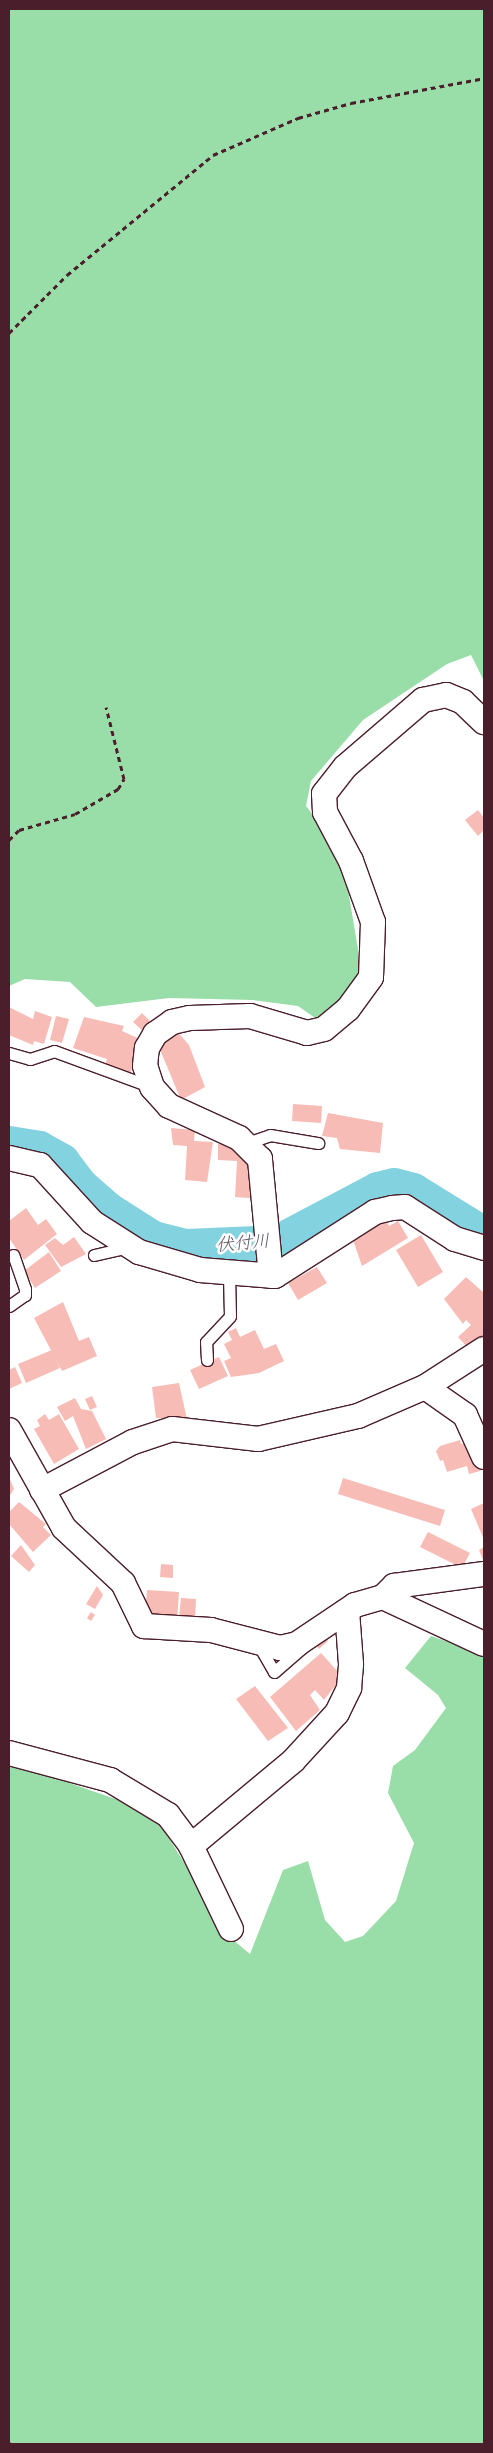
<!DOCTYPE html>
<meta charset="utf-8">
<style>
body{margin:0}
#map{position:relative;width:493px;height:2453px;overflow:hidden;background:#fff;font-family:Mynerve,"Klee One",sans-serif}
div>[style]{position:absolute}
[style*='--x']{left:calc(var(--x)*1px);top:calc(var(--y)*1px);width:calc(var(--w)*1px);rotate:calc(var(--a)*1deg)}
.green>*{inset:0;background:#99dda9}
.river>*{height:35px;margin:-17.5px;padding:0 17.5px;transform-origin:17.5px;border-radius:17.5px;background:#83d2e0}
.building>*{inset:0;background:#f8bcb6}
.path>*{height:3px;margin-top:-1.5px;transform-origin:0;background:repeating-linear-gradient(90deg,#4a1f2b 0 5px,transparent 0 9px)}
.roads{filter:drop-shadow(1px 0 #4a1f2b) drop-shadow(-1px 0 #4a1f2b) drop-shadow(0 1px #4a1f2b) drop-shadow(0 -1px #4a1f2b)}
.lane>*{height:11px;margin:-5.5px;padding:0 5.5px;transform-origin:5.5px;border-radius:5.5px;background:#fff}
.street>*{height:24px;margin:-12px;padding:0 12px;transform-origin:12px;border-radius:12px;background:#fff}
span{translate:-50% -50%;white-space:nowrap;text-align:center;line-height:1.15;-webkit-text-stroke:5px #fff;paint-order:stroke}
.water-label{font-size:18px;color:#5b5561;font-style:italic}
.frame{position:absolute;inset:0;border:10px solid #4a1f2b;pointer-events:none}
</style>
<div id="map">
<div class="green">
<i style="clip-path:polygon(9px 9px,484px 9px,484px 681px,471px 655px,447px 664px,363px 720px,311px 781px,306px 806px,327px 832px,346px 878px,358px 949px,358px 982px,318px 1020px,298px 1006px,253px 1000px,169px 998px,96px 1007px,70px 982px,25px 979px,9px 986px)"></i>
<i style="clip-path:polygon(431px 1636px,484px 1654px,484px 2444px,9px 2444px,9px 1762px,127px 1803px,160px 1824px,232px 1939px,250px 1954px,283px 1870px,308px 1861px,325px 1920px,345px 1942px,363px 1936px,396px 1901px,414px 1843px,388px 1793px,393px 1766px,415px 1750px,446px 1708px,438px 1695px,405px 1668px)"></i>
</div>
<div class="river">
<i style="--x:9;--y:1143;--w:30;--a:9"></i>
<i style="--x:39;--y:1148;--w:26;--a:29"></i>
<i style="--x:62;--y:1161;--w:30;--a:53"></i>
<i style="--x:80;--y:1185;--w:38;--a:41"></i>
<i style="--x:109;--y:1210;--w:52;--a:32.5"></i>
<i style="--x:153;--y:1238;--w:34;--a:14"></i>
<i style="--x:186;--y:1246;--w:91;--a:-2.5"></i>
<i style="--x:277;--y:1242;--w:113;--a:-27.9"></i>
<i style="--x:377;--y:1189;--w:17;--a:-13"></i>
<i style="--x:394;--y:1185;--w:20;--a:15"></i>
<i style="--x:413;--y:1190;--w:84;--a:31.8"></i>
</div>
<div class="building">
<i style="clip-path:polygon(478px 810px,484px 818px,484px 830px,478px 836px,465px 820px)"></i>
<i style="clip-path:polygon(9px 1007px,33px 1019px,35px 1011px,52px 1017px,44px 1044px,34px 1041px,33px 1045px,9px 1035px)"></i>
<i style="clip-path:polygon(142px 1013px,153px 1024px,145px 1033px,133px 1022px)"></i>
<i style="clip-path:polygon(56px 1016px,69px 1019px,62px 1043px,50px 1040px)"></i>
<i style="clip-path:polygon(84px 1017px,124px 1026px,122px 1031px,142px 1040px,130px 1074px,105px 1066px,107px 1059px,73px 1048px)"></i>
<i style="clip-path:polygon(176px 1030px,189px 1045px,205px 1087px,181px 1100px,156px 1040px)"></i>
<i style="clip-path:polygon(293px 1104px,322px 1106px,321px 1123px,292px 1121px)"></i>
<i style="clip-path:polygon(328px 1113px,383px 1123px,380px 1153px,340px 1149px,337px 1138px,322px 1136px)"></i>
<i style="clip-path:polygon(171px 1128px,195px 1130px,194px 1141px,213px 1142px,207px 1182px,185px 1180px,187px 1146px,173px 1145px)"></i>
<i style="clip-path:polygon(218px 1144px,238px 1145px,237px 1154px,247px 1154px,252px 1161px,250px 1198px,235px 1197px,237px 1161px,218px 1160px)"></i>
<i style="clip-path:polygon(26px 1208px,38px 1225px,46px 1219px,57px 1234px,24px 1260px,9px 1238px,9px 1221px)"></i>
<i style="clip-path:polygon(386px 1221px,389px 1226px,398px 1221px,408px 1238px,362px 1266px,353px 1240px)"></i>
<i style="clip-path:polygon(421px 1235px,443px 1272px,418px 1287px,396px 1250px)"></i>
<i style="clip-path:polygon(74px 1237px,86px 1254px,61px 1267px,45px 1245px,55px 1238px,63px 1245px)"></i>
<i style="clip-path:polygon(49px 1252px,61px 1271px,35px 1288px,24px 1271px)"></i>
<i style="clip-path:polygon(317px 1267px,327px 1283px,298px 1300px,288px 1283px)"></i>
<i style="clip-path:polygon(466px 1277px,484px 1293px,484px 1340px,469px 1349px,458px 1337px,471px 1325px,466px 1320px,463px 1324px,444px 1299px)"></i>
<i style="clip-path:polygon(63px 1302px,79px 1341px,89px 1337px,97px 1356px,62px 1371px,34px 1318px)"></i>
<i style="clip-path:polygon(236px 1328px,240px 1337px,255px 1330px,264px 1349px,276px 1344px,284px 1361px,259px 1373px,231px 1377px,224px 1361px,231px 1358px,224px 1344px,232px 1340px,228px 1332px)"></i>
<i style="clip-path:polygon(52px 1350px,60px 1368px,26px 1383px,18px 1364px)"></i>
<i style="clip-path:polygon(219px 1357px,228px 1376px,199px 1389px,190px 1370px)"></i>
<i style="clip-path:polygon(15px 1367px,22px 1383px,9px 1389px,9px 1370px)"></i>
<i style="clip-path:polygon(179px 1383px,187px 1419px,156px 1418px,152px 1387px)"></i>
<i style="clip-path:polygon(92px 1396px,97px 1407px,90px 1410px,85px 1399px)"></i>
<i style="clip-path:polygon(75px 1398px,81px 1409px,92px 1411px,106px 1439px,86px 1449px,73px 1416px,65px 1421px,57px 1407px)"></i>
<i style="clip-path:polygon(45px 1414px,49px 1420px,59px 1414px,79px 1449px,54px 1464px,34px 1429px,40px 1426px,37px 1420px)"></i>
<i style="clip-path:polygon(460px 1440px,461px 1444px,470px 1442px,480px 1471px,469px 1474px,467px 1466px,447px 1472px,443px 1460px,440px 1461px,436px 1451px,440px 1446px)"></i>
<i style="clip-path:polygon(9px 1477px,14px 1489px,9px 1497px)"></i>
<i style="clip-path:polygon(343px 1478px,445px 1510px,440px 1526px,338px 1494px)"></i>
<i style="clip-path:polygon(19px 1502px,46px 1524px,43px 1527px,51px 1535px,33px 1552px,9px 1524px,9px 1512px)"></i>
<i style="clip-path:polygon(484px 1503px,484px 1540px,471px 1509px)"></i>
<i style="clip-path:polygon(428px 1532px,470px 1553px,462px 1568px,420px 1547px)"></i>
<i style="clip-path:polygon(21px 1545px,35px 1565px,29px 1572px,11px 1556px)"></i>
<i style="clip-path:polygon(484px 1547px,484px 1562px,479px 1550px)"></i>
<i style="clip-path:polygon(161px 1564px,173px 1565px,173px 1578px,160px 1577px)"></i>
<i style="clip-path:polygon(97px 1586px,103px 1595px,95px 1609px,86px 1604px)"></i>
<i style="clip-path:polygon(147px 1590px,179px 1592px,177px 1620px,145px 1617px)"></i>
<i style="clip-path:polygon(181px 1598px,196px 1599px,195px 1620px,179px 1618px)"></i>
<i style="clip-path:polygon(91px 1612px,95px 1615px,91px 1621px,87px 1618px)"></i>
<i style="clip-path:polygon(321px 1633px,328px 1641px,319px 1649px,312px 1640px)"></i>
<i style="clip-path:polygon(321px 1653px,340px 1674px,339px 1681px,324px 1700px,315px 1690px,310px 1695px,320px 1710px,296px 1731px,270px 1697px)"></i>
<i style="clip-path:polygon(255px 1686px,288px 1728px,268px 1741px,236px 1699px)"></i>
</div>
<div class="path">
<i style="--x:9;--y:333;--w:82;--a:-45"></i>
<i style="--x:67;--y:275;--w:189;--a:-39.4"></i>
<i style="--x:213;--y:155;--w:93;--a:-23.5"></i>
<i style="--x:298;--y:118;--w:55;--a:-15.8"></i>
<i style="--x:351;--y:103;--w:135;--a:-10.6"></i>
<i style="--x:9;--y:840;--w:14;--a:-45"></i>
<i style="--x:19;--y:830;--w:58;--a:-15.9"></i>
<i style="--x:75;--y:814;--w:50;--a:-30.2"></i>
<i style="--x:118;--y:789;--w:12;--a:-59"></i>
<i style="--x:124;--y:779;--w:74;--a:-104"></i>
<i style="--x:9;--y:971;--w:1;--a:0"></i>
<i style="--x:9;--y:2443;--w:2;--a:27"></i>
</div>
<div class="roads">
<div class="lane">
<i style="--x:9;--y:1053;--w:22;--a:16"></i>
<i style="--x:30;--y:1059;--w:25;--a:-18"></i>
<i style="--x:54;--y:1051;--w:104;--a:20.2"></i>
<i style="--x:247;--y:1143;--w:24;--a:-19"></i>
<i style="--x:270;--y:1135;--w:49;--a:9.5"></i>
<i style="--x:94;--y:1255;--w:36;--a:-13"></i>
<i style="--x:9;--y:1306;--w:19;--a:-35"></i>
<i style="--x:25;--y:1295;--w:6;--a:-90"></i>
<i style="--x:25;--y:1289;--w:36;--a:-109"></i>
<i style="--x:207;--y:1360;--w:18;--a:-93"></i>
<i style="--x:206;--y:1342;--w:35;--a:-47"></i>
<i style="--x:230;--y:1316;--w:41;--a:-91.4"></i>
<i style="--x:258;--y:1644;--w:32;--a:60"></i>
<i style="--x:274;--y:1672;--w:40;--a:-41"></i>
</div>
<div class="street">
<i style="--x:9;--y:1158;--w:32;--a:13"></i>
<i style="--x:40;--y:1165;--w:77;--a:47.6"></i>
<i style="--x:92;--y:1222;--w:56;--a:32.6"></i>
<i style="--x:139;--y:1252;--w:64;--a:16.4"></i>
<i style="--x:200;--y:1270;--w:75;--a:4.6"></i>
<i style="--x:275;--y:1276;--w:119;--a:-32.6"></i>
<i style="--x:375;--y:1212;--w:17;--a:-13"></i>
<i style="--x:392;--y:1208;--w:13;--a:-4"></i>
<i style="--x:405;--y:1207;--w:59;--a:32.6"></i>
<i style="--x:455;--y:1239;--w:30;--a:17"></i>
<i style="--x:271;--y:1276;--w:118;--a:-95.4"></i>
<i style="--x:260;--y:1159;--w:30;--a:-135"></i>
<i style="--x:239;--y:1138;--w:77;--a:-155.4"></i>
<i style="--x:169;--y:1106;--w:25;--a:-132"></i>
<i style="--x:152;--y:1087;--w:22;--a:-108"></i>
<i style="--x:145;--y:1066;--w:18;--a:-84"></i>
<i style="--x:147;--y:1048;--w:16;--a:-60"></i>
<i style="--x:155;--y:1034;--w:21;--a:-35"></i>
<i style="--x:172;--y:1022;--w:18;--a:-13"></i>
<i style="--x:190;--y:1018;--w:60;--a:-1.9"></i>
<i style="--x:250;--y:1016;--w:59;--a:16.6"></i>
<i style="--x:307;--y:1033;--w:17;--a:-13"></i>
<i style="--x:324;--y:1029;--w:31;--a:-40"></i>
<i style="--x:348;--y:1009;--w:39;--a:-54"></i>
<i style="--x:371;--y:977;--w:55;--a:-87.9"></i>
<i style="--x:373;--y:922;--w:65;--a:-109.8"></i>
<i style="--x:351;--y:861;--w:55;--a:-118"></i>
<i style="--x:325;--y:812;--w:18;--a:-93"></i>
<i style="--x:324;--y:794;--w:34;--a:-52"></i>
<i style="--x:345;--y:767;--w:103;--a:-40.7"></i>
<i style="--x:423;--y:700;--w:24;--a:-12"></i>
<i style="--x:446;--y:695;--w:18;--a:22"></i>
<i style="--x:463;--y:702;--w:29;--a:44"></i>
<i style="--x:425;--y:1387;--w:49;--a:35"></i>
<i style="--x:465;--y:1415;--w:46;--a:65.7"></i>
<i style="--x:9;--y:1430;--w:112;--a:60.7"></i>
<i style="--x:64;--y:1528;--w:81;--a:43"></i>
<i style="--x:123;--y:1583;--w:48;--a:64"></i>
<i style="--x:144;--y:1626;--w:67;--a:3.4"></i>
<i style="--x:211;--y:1630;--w:71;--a:14.6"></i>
<i style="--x:280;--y:1648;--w:17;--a:-13"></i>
<i style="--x:297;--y:1644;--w:70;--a:-33.9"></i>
<i style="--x:355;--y:1605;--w:29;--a:-16"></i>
<i style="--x:383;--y:1597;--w:16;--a:-45"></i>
<i style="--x:394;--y:1586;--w:91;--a:-7.6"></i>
<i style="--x:42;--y:1490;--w:103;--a:-27.8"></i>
<i style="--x:133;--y:1442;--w:41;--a:-18.4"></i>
<i style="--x:172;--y:1429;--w:87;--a:6.6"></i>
<i style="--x:258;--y:1439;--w:103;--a:-13"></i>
<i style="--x:358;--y:1416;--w:73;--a:-23.4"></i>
<i style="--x:425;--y:1387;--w:70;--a:-32.8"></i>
<i style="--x:383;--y:1597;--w:111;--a:25"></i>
<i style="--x:9;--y:1753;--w:105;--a:15"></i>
<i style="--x:110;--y:1780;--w:68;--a:31.1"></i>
<i style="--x:168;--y:1815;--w:39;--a:53"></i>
<i style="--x:191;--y:1846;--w:92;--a:64.3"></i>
<i style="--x:191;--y:1846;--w:133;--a:-39.8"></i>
<i style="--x:293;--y:1761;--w:65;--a:-47.5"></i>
<i style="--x:337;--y:1713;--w:28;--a:-64"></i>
<i style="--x:349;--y:1688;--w:24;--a:-85"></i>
<i style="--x:351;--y:1664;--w:53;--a:-94.3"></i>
</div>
</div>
<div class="water-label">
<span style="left:243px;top:1244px;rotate:-5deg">伏付川</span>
</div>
<div class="frame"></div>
</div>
